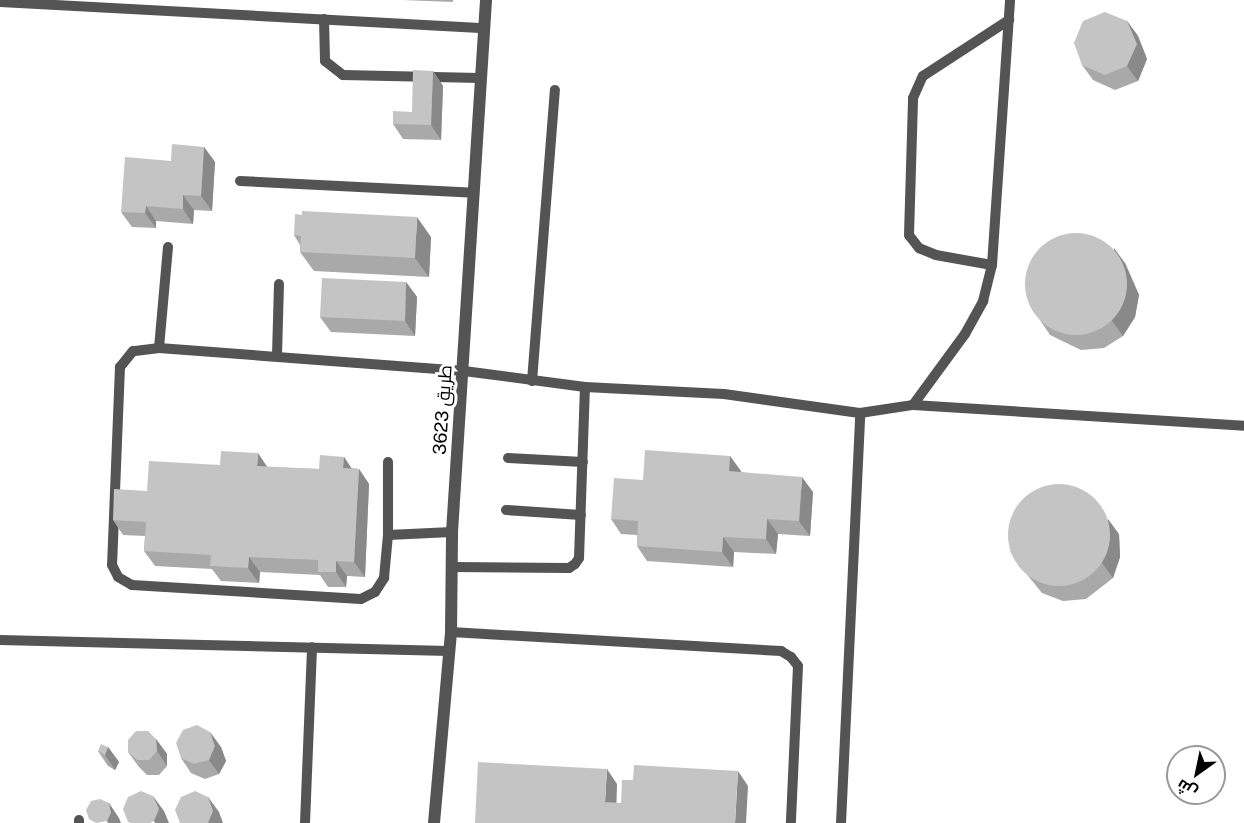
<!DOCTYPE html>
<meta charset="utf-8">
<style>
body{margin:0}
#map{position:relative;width:1244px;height:823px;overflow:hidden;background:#fff;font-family:"Public Sans",Cairo,sans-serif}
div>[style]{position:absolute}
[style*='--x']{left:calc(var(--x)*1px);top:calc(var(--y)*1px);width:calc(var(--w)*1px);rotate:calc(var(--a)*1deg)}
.lane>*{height:10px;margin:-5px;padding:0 5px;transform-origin:5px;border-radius:5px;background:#545454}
.street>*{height:12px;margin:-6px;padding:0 6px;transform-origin:6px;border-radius:6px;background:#545454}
.wall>*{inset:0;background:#a9a9a9}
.shaded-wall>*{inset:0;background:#898989}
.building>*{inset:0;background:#c4c4c4}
.round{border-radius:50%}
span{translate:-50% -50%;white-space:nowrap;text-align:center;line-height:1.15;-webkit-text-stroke:6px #fff;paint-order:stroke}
.street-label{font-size:18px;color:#000}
.north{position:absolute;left:1166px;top:745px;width:60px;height:60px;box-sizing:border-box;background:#fff;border:2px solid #999;border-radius:50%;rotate:213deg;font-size:16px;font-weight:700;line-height:24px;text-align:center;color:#000}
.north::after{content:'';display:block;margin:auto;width:21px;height:27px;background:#000;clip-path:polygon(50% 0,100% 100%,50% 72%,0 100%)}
</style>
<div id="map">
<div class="lane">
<i style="--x:0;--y:2;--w:485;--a:3.1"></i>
<i style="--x:324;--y:19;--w:42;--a:88.6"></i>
<i style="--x:325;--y:61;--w:23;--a:38"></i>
<i style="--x:343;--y:75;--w:137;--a:1.3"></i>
<i style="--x:240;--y:181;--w:234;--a:2.9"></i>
<i style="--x:168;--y:247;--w:101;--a:95.1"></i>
<i style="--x:159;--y:348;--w:306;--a:4.3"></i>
<i style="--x:464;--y:371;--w:122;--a:7.5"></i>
<i style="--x:585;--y:387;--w:139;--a:2.9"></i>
<i style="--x:724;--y:394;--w:137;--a:8"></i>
<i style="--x:860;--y:413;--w:54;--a:-8.6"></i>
<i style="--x:913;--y:405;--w:88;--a:-53.8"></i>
<i style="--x:965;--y:334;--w:38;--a:-61"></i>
<i style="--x:983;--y:301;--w:37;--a:-76"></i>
<i style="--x:992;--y:265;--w:266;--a:-86.1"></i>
<i style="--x:992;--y:265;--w:57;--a:-169.9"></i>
<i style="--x:936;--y:255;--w:18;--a:-158"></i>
<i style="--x:919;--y:248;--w:16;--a:-128"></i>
<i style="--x:909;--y:235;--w:137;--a:-88.3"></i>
<i style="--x:913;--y:98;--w:24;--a:-66"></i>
<i style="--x:923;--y:76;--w:103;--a:-33.1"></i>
<i style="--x:159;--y:348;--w:26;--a:173"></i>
<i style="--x:133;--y:351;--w:21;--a:129"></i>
<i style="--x:120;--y:367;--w:198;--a:92.3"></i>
<i style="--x:112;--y:565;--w:13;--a:63"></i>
<i style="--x:118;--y:577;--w:16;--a:30"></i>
<i style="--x:132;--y:585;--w:229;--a:3.5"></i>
<i style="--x:361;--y:599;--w:16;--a:-27"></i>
<i style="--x:375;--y:592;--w:17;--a:-57"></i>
<i style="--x:384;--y:578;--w:43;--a:-84.7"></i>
<i style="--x:388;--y:535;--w:73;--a:-90"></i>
<i style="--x:277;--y:355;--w:71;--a:-88.4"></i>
<i style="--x:532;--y:381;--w:292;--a:-85.5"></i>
<i style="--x:913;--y:405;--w:332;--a:3.6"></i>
<i style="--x:508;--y:458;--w:75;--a:3.1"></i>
<i style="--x:506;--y:510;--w:75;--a:3.8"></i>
<i style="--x:388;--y:535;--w:64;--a:-2.7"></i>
<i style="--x:453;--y:567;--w:116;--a:0.5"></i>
<i style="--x:569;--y:568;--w:7;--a:-34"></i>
<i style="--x:575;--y:564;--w:7;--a:-56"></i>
<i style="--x:579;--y:558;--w:171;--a:-88"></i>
<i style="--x:451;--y:632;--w:331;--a:3.3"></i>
<i style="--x:781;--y:651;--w:12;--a:31"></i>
<i style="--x:791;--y:657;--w:11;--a:52"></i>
<i style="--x:798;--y:666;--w:157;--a:92.6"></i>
<i style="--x:0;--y:640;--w:449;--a:1.4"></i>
<i style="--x:79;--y:823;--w:3;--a:-90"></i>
<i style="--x:305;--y:823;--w:176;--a:-87.7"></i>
<i style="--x:841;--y:823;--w:410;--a:-87.3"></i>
</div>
<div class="street">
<i style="--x:434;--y:823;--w:192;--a:-84.9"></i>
<i style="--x:451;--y:632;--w:100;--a:-89.4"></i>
<i style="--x:452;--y:532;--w:533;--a:-86.34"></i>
</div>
<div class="wall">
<i style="clip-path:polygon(402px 0,453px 0,453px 2px)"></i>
<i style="clip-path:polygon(1127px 21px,1138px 36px,1147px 59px,1138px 81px,1115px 90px,1093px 80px,1082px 65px)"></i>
<i style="clip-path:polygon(433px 71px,443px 86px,441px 140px,403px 139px,393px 124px,412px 112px)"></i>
<i style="clip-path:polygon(204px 147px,215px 162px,212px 211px,194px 210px,193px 224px,156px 221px,156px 228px,132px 227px,121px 212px,171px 161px)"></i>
<i style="clip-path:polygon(302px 215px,431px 237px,429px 277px,314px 271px,300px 252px,300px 245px,294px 235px)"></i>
<i style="clip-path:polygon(1125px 263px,1139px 295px,1135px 317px,1123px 336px,1104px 348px,1081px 350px,1050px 335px,1040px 320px)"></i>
<i style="clip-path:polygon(406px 282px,417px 297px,415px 336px,331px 332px,320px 317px)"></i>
<i style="clip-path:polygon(730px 456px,741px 472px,813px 492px,810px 536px,778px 534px,776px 554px,734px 552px,733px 567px,647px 561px,637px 546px,637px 535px,621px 534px,611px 519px,643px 480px)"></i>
<i style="clip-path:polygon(344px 457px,351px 468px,359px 469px,369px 484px,365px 577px,347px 576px,346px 587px,328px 587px,320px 575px,260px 572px,259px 583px,221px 581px,212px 569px,155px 566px,144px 551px,145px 536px,123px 535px,113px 520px,147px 491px,267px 467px,319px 469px)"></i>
<i style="clip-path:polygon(1119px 534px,1120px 557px,1113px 578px,1086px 599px,1063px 601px,1042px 593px,1020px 566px,1010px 551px)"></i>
<i style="clip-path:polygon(156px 739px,167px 754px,167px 766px,159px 775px,147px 775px,139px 767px,128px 752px)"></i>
<i style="clip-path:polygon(108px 747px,119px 762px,115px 770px,108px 766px,98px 751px)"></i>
<i style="clip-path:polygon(221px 747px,226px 761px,219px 774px,205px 779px,191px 773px,181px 758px)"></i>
</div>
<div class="shaded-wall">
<i style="clip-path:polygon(1127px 21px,1138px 36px,1147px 59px,1138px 81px,1127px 66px)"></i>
<i style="clip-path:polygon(433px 71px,443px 86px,441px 140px,431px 125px)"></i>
<i style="clip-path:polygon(204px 147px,215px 162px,212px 211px,201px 196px)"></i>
<i style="clip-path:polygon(183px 195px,194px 210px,193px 224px,183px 209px)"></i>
<i style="clip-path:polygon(146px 206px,156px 221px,156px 228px,145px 213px)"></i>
<i style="clip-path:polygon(417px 217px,431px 237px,429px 277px,415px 258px)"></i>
<i style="clip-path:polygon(1114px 248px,1125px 263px,1139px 295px,1135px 317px,1123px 336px,1112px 321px)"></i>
<i style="clip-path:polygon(406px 282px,417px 297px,415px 336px,405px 321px)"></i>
<i style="clip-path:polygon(258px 453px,268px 468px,257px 466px)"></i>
<i style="clip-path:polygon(730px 456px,741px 471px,740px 486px,729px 471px)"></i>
<i style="clip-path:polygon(344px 457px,354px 472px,343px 468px)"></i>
<i style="clip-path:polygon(359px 469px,369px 484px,365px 577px,354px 562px)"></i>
<i style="clip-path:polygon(802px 477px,813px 492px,810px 536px,799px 521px)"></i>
<i style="clip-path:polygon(767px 519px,778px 534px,776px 554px,766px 539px)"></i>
<i style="clip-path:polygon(1108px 519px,1119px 534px,1120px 557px,1113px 578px,1102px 563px)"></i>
<i style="clip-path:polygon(723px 537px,734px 552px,733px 567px,722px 552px)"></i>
<i style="clip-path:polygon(249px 557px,260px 572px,259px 583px,248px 568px)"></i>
<i style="clip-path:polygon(336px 561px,347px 576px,346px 587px,336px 572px)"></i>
<i style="clip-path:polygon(210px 732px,221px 747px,226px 761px,219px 774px,209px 760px)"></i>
<i style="clip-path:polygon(156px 739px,167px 754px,167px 766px,157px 751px)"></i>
<i style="clip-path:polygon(108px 747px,119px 762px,115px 770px,105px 755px)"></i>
<i style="clip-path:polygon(607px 769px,617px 784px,616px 817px,605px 802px)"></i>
<i style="clip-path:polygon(738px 771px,748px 786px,746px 823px,735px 823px)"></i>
<i style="clip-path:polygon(153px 796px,164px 811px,169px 823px,155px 823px,154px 821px)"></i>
<i style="clip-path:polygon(208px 797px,219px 812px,223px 823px,208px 823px)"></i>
<i style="clip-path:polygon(109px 803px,119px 818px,121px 823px,108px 823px,107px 821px)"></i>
</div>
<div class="building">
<i style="clip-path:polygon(1105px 12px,1127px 21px,1137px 44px,1127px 66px,1105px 75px,1082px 65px,1074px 43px,1083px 21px)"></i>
<i style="clip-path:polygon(413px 70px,433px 71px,431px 125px,393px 124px,393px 111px,412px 112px)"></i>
<i style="clip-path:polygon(172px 144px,204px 147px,201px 196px,183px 195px,183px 209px,146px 206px,145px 213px,121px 212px,125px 157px,171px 161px)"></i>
<i style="clip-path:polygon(302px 211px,417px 217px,415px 258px,300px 252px,301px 236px,294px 235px,295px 214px,302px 215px)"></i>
<i class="round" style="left:1025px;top:233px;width:102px;height:102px"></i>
<i style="clip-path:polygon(322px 278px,406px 282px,405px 321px,320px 317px)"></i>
<i style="clip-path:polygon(645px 450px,730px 456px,729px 471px,802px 477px,799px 521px,767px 519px,766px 539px,723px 537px,722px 552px,637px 546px,638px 521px,611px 519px,614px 478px,643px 480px)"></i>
<i style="clip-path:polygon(221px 451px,258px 453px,257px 466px,319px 469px,320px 455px,344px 457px,343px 468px,359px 469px,354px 562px,336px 561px,336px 572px,318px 572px,318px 560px,249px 557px,248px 568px,210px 566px,211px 555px,144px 551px,146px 522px,113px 520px,114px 489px,147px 491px,149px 461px,220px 465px)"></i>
<i class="round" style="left:1008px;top:484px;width:102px;height:102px"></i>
<i style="clip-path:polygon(197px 725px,210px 732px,215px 746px,209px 760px,194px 764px,181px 758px,176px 743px,183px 730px)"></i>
<i style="clip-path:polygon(136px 731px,148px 731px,156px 739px,157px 751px,149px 760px,137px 760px,128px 752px,128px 740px)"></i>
<i style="clip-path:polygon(101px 744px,108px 747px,105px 755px,98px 751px)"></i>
<i style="clip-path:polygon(478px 762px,607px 769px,605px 802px,621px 803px,622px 780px,633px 780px,634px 765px,738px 771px,735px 823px,475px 823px)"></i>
<i style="clip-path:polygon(141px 791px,153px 796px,159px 809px,154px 821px,150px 823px,131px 823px,128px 822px,123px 809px,128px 797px)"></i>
<i style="clip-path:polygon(195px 791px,208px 797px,213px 811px,208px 823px,180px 823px,175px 810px,181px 797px)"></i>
<i style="clip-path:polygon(100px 799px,109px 803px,111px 813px,107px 821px,96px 823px,89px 819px,86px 810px,91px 801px)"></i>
</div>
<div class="street-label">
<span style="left:443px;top:410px;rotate:-86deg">طريق 3623</span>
</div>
<div class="north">ش</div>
</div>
